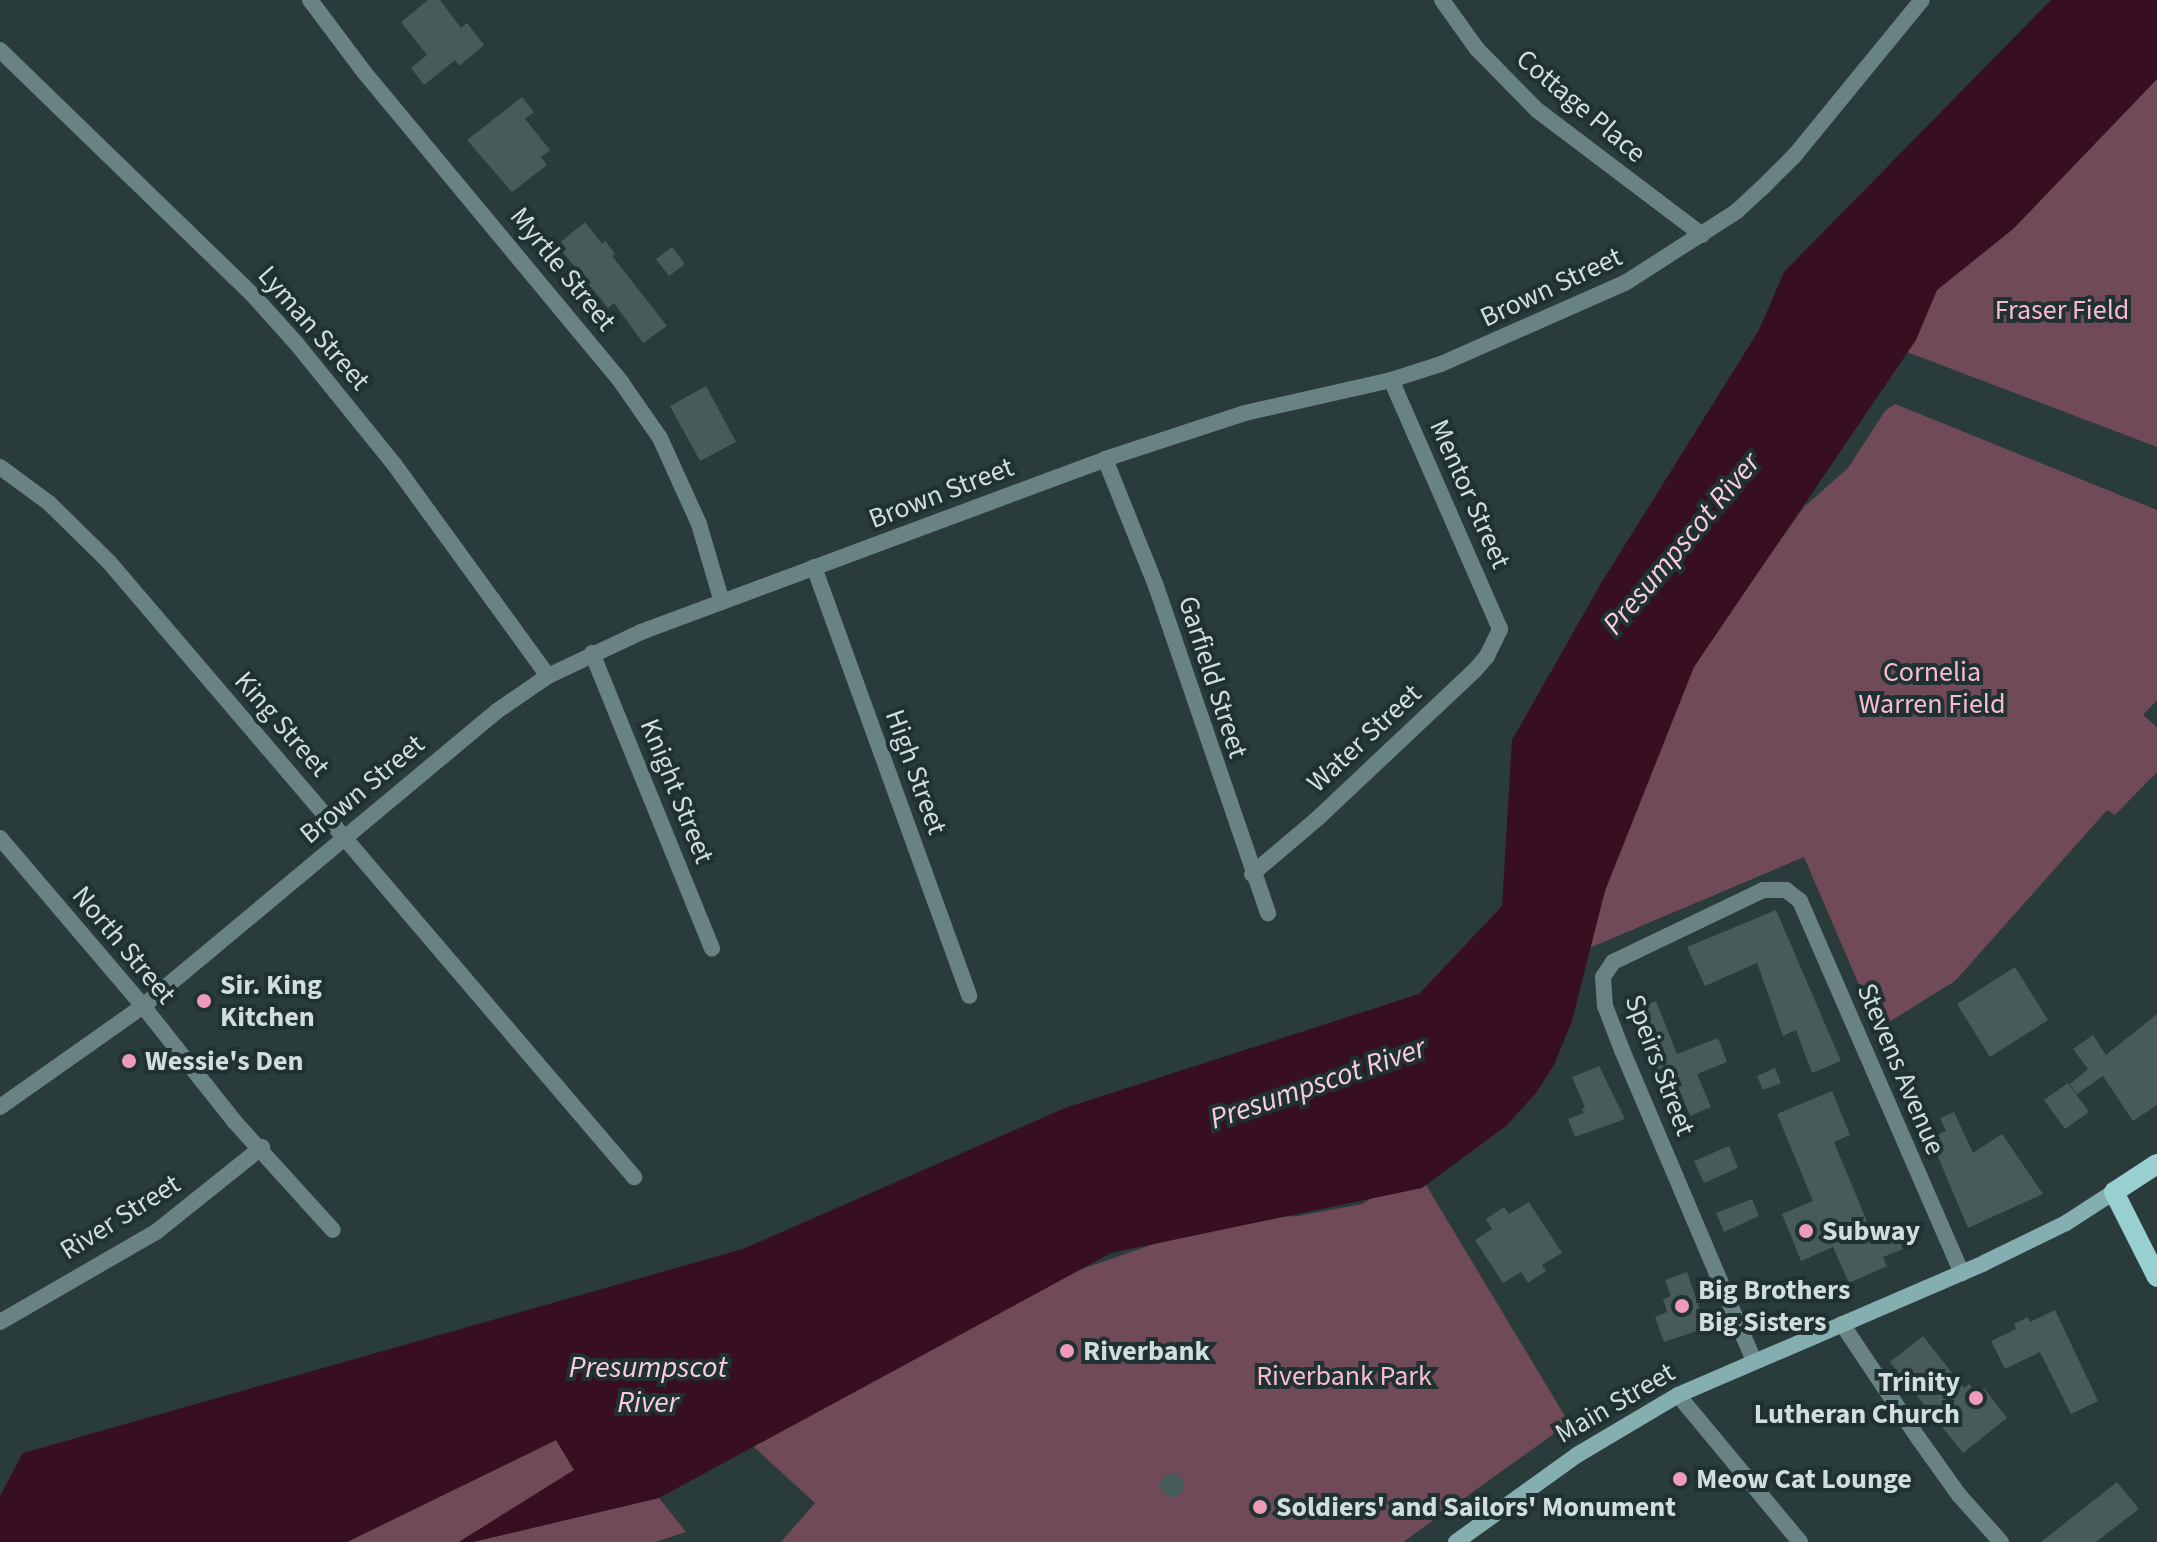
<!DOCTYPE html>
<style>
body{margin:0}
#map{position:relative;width:2157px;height:1542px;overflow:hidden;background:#293b3b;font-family:"Source Sans 3",sans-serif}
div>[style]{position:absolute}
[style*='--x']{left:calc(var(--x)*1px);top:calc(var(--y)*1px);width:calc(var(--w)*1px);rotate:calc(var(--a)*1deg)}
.green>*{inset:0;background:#704a57}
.water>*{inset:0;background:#370f20}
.building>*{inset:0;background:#485b5b}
.round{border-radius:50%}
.street>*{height:16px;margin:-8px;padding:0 8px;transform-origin:8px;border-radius:8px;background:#698384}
.secondary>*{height:16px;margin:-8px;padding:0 8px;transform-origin:8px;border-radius:8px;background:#84aeaf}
.primary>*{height:20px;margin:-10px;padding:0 10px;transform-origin:10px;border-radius:10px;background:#98cfd0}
.dots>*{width:22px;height:22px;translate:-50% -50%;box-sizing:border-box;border:4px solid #1f3131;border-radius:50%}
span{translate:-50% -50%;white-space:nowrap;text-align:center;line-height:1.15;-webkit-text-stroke:8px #1f3131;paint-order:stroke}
.street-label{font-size:28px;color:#d2dddd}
.park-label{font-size:28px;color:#fabbd0}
.poi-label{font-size:28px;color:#d2dddd;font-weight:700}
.left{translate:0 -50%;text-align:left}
.right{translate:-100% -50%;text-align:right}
.water-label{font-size:30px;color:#fdccdc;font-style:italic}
</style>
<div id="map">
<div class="green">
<i style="clip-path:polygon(2157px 79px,2157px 447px,1907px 352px,1937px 290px,2013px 229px)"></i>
<i style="clip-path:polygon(1895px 404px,2157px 510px,2157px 700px,2143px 715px,2157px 727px,2157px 772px,2115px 815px,2107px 810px,1955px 981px,1878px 1029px,1804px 857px,1587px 949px,1634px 746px,1804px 507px,1848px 468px,1885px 411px)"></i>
<i style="clip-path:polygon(1417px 1170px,1569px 1423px,1403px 1542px,781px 1542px,815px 1503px,743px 1437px,1056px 1278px,1226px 1219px,1298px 1216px,1362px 1204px)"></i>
<i style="clip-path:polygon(556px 1440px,575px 1470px,459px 1542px,347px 1542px)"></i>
<i style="clip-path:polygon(659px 1498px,686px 1532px,655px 1542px,473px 1542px)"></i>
</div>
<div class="water">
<i style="clip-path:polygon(2051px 0,2157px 0,2157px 79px,2013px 229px,1937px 290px,1916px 340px,1694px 667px,1605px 891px,1572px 1021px,1554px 1065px,1536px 1093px,1506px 1126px,1422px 1188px,1111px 1253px,659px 1498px,473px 1542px,459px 1542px,574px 1470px,556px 1440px,347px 1542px,0 1542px,0 1496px,23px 1453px,743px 1249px,1065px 1108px,1419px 994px,1502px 906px,1512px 740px,1603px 580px,1759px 330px,1784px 272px)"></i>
</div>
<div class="building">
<i style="clip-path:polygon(428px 0,440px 0,461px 28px,467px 23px,484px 45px,459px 66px,455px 60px,424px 85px,411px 68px,427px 55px,401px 22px)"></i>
<i style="clip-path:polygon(522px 97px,534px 112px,525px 119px,550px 150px,541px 157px,547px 165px,512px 192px,467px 140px)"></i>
<i style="clip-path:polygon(585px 222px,602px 244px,605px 241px,615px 254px,612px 256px,667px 326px,643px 343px,614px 303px,608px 308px,557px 245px)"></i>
<i style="clip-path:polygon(672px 247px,685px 264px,669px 276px,656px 259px)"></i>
<i style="clip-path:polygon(706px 386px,736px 442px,700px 461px,670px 406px)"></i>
<i style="clip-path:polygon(1776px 910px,1841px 1061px,1812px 1073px,1796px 1030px,1783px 1036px,1757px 963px,1705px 986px,1687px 947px)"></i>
<i style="clip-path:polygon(2015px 967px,2048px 1020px,1990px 1057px,1957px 1004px)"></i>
<i style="clip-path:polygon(1656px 1001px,1677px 1054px,1718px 1038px,1727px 1062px,1697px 1074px,1711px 1107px,1690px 1116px,1676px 1082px,1661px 1088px,1632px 1011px)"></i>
<i style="clip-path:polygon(2157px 1014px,2157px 1105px,2133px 1121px,2103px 1076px,2077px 1094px,2070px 1084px,2088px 1069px,2073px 1049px,2093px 1035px,2106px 1055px)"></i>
<i style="clip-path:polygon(1599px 1066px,1625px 1119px,1575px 1137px,1568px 1119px,1584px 1113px,1582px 1109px,1585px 1107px,1572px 1077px)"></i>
<i style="clip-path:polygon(1775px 1068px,1781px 1083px,1763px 1090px,1757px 1076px)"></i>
<i style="clip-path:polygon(2068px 1083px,2089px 1112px,2065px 1129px,2044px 1100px)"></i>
<i style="clip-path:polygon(1832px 1091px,1850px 1135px,1834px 1142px,1873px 1236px,1893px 1228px,1903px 1249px,1883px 1257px,1887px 1266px,1849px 1283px,1833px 1247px,1801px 1261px,1782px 1214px,1813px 1201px,1777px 1114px)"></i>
<i style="clip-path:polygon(1954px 1112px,1973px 1153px,2002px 1134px,2043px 1194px,1968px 1228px,1930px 1138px,1946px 1131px,1940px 1118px)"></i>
<i style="clip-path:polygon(1729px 1146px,1738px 1168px,1704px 1183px,1694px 1161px)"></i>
<i style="clip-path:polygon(1752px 1199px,1759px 1216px,1724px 1232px,1716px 1213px)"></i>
<i style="clip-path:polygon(1529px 1202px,1562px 1253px,1542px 1265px,1546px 1271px,1528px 1283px,1521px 1272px,1503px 1283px,1475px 1240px,1492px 1229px,1486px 1219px,1504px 1207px,1509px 1214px)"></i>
<i style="clip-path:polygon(1687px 1272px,1706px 1328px,1664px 1342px,1655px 1317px,1667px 1312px,1663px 1299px,1671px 1296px,1665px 1280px)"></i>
<i style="clip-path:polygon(2055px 1310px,2098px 1401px,2071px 1414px,2040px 1352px,2005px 1369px,1991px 1341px,2016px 1329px,2014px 1324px,2028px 1317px,2030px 1322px)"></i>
<i style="clip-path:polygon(1923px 1336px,1964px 1388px,1969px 1384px,1977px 1394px,1984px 1388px,2007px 1418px,1963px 1453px,1890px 1362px)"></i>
<i class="round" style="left:1160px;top:1473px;width:24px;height:24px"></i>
<i style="clip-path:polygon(2117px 1482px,2139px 1509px,2096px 1542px,2041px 1542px)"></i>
</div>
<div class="street">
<i style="--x:310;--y:0;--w:90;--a:53.1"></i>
<i style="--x:364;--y:72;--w:403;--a:50.3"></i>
<i style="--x:621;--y:382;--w:68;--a:55.1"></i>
<i style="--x:660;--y:438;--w:94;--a:65.6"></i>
<i style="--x:699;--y:524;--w:81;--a:73.6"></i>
<i style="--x:1442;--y:0;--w:60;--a:54.5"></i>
<i style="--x:1477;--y:49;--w:86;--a:45.5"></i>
<i style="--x:1537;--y:110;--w:207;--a:37.1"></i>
<i style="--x:0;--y:50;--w:351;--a:44.1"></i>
<i style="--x:252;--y:294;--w:66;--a:48.1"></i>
<i style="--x:296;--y:343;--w:156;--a:51"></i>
<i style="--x:394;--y:464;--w:262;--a:54"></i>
<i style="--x:1105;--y:459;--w:137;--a:68.1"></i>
<i style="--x:1156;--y:586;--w:346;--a:71.1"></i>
<i style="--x:0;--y:467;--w:61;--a:36.3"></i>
<i style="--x:49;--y:503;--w:84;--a:44.5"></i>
<i style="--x:109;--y:562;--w:809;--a:49.51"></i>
<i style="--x:814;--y:567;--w:456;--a:70.1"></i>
<i style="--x:592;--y:653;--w:319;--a:67.9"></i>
<i style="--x:0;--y:838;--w:221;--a:49.6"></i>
<i style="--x:143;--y:1006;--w:147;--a:51.6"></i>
<i style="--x:234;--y:1121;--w:147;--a:47.8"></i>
<i style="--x:1252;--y:874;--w:87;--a:-40.3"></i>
<i style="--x:1318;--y:818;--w:216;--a:-43.3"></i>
<i style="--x:1475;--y:670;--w:18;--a:-49"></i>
<i style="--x:1487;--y:656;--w:30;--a:-64"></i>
<i style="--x:1500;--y:629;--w:272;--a:-113.6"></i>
<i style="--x:0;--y:1107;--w:175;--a:-35.2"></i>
<i style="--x:143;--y:1006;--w:461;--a:-39.8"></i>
<i style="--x:497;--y:711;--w:62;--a:-34.5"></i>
<i style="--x:548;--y:676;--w:103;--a:-25.3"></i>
<i style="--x:641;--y:632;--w:495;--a:-20.4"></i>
<i style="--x:1105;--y:459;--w:147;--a:-18.2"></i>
<i style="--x:1245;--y:413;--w:150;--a:-12.7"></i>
<i style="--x:1391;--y:380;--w:52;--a:-17.7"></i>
<i style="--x:1441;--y:364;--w:201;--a:-23.8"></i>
<i style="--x:1625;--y:283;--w:133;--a:-32.7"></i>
<i style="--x:1737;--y:211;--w:34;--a:-43"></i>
<i style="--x:1762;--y:188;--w:47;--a:-45"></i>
<i style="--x:1795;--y:155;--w:200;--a:-50.7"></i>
<i style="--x:0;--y:1322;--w:180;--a:-30"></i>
<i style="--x:156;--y:1232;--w:136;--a:-38.7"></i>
<i style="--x:1842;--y:1324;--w:138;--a:56.2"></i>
<i style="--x:1919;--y:1439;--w:69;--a:54.5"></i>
<i style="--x:1959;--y:1495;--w:63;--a:48.2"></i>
<i style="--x:1754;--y:1361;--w:338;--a:-113"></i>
<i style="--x:1622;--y:1050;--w:47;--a:-111.1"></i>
<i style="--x:1605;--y:1006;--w:29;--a:-94"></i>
<i style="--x:1603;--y:977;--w:18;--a:-56"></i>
<i style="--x:1613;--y:962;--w:166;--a:-25.6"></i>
<i style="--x:1763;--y:890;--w:23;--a:0"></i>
<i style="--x:1786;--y:890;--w:18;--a:38"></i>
<i style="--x:1800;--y:901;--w:406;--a:66.5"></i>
<i style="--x:1678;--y:1395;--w:191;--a:50.3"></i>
</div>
<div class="secondary">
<i style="--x:1456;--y:1542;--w:149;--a:-35.7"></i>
<i style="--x:1577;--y:1455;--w:117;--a:-30.7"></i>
<i style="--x:1678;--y:1395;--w:333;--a:-23.3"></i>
<i style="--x:1984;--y:1263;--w:91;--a:-26"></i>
<i style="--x:2066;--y:1223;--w:57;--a:-32.9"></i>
</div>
<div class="primary">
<i style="--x:2157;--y:1164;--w:51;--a:146.9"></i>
<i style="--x:2114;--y:1192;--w:95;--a:63.2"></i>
</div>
<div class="dots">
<i style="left:204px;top:1001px;background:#ef9ab8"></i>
<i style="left:129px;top:1061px;background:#ef9ab8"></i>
<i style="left:1806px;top:1231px;background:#ef9ab8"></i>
<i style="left:1682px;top:1306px;background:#ef9ab8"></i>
<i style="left:1067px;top:1351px;background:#ef9ab8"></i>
<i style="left:1976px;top:1398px;background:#ef9ab8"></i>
<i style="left:1680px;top:1479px;background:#ef9ab8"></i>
<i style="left:1260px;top:1507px;background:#ef9ab8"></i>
</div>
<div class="street-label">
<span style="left:1581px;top:106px;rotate:40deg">Cottage Place</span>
<span style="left:563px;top:269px;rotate:51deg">Myrtle Street</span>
<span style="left:1551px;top:287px;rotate:-25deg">Brown Street</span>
<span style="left:314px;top:328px;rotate:49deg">Lyman Street</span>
<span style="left:941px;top:493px;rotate:-21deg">Brown Street</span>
<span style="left:1470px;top:494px;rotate:66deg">Mentor Street</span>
<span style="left:1213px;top:677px;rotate:72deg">Garfield Street</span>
<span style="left:282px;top:724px;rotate:49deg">King Street</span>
<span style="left:1364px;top:738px;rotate:-43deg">Water Street</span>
<span style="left:916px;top:772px;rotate:70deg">High Street</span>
<span style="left:362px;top:789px;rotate:-40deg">Brown Street</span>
<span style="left:677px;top:791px;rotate:68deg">Knight Street</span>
<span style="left:124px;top:945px;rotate:50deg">North Street</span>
<span style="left:1660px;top:1065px;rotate:69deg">Speirs Street</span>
<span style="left:1901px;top:1069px;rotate:67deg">Stevens Avenue</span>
<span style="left:120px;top:1217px;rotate:-32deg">River Street</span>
<span style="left:1615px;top:1403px;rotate:-30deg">Main Street</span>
</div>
<div class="park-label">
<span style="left:2062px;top:310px">Fraser Field</span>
<span style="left:1932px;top:688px">Cornelia<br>Warren Field</span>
<span style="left:1344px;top:1376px">Riverbank Park</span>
</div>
<div class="poi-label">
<span class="left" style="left:220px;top:1001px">Sir. King<br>Kitchen</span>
<span class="left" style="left:145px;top:1061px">Wessie's Den</span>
<span class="left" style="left:1822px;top:1231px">Subway</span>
<span class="left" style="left:1698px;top:1306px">Big Brothers<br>Big Sisters</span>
<span class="left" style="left:1083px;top:1351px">Riverbank</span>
<span class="right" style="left:1960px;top:1398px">Trinity<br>Lutheran Church</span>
<span class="left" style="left:1696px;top:1479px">Meow Cat Lounge</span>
<span class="left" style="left:1276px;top:1507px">Soldiers' and Sailors' Monument</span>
</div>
<div class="water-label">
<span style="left:1682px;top:544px;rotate:-50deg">Presumpscot River</span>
<span style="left:1318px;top:1084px;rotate:-19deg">Presumpscot River</span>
<span style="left:648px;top:1385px">Presumpscot<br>River</span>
</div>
</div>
